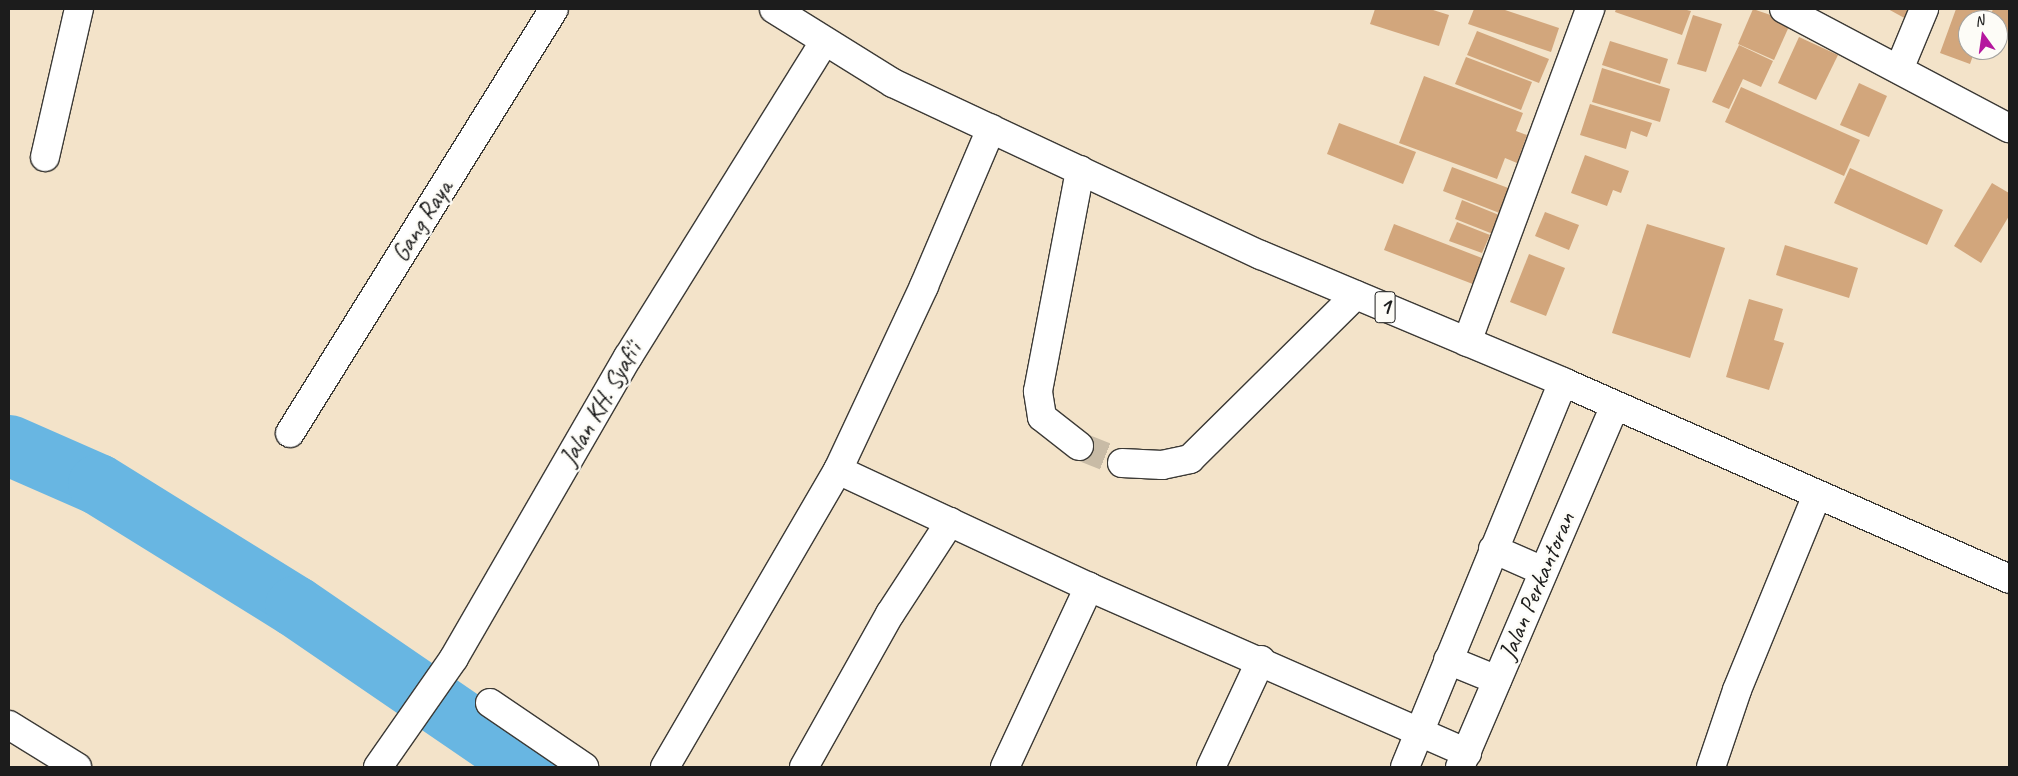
<!DOCTYPE html>
<style>
body{margin:0}
#map{position:relative;width:2018px;height:776px;overflow:hidden;background:#f3e3c9;font-family:Caveat,sans-serif}
div>[style]{position:absolute}
[style*='--x']{left:calc(var(--x)*1px);top:calc(var(--y)*1px);width:calc(var(--w)*1px);rotate:calc(var(--a)*1deg)}
.river>*{height:61px;margin:-30.5px;padding:0 30.5px;transform-origin:30.5px;border-radius:30.5px;background:#68b6e2}
.building>*{inset:0;background:#d2a67c}
.minor-tunnel>*{height:28px;margin-top:-14px;transform-origin:0;background:repeating-linear-gradient(90deg,#c8bba6 0 28px,transparent 0 42px)}
.roads{filter:drop-shadow(1px 0 #3c3a36) drop-shadow(-1px 0 #3c3a36) drop-shadow(0 1px #3c3a36) drop-shadow(0 -1px #3c3a36)}
.minor>*{height:28px;margin:-14px;padding:0 14px;transform-origin:14px;border-radius:14px;background:#fff}
.major>*{height:28px;margin:-14px;padding:0 14px;transform-origin:14px;border-radius:14px;background:#fff}
.highway>*{height:28px;margin:-14px;padding:0 14px;transform-origin:14px;border-radius:14px;background:#fff}
span{translate:-50% -50%;white-space:nowrap;text-align:center;line-height:1.15;-webkit-text-stroke:5px #fdfcf7;paint-order:stroke}
.shield-label span{padding:1px 4px;background:#fdfcf7;border:1px solid;border-radius:4px;-webkit-text-stroke-width:0}
.shield-label{font-size:24px;color:#1c1c1c;font-weight:700}
.street-label{font-size:25px;color:#1c1c1c}
.frame{position:absolute;inset:0;border:10px solid #1c1c1c;pointer-events:none}
.north{position:absolute;left:1958px;top:10px;width:50px;height:50px;box-sizing:border-box;background:#fdfcf7;border:1px solid #a3a29f;border-radius:50%;rotate:346deg;font-size:14px;font-weight:700;line-height:20px;text-align:center;color:#1c1c1c}
.north::after{content:'';display:block;margin:auto;width:18px;height:22px;background:#b5179e;clip-path:polygon(50% 0,100% 100%,50% 72%,0 100%)}
</style>
<div id="map">
<div class="river">
<i style="--x:9;--y:445;--w:97;--a:23.7"></i>
<i style="--x:98;--y:484;--w:232;--a:31.8"></i>
<i style="--x:295;--y:606;--w:285;--a:34.4"></i>
</div>
<div class="building">
<i style="clip-path:polygon(1375px 9px,1430px 9px,1449px 15px,1439px 46px,1370px 24px)"></i>
<i style="clip-path:polygon(1474px 9px,1502px 9px,1559px 28px,1551px 52px,1468px 24px)"></i>
<i style="clip-path:polygon(1616px 9px,1683px 9px,1691px 11px,1682px 35px,1615px 12px)"></i>
<i style="clip-path:polygon(1753px 9px,1791px 22px,1774px 60px,1738px 44px)"></i>
<i style="clip-path:polygon(1888px 9px,1913px 9px,1908px 20px)"></i>
<i style="clip-path:polygon(1956px 9px,1989px 9px,1985px 20px,1968px 20px,1968px 50px,1975px 50px,1970px 64px,1940px 53px)"></i>
<i style="clip-path:polygon(1993px 9px,2009px 9px,2009px 37px,1998px 33px,1998px 20px,1989px 20px)"></i>
<i style="clip-path:polygon(1693px 15px,1722px 24px,1706px 72px,1677px 64px)"></i>
<i style="clip-path:polygon(1477px 31px,1549px 59px,1539px 83px,1467px 55px)"></i>
<i style="clip-path:polygon(1799px 37px,1838px 55px,1816px 100px,1778px 83px)"></i>
<i style="clip-path:polygon(1610px 41px,1668px 59px,1660px 84px,1602px 65px)"></i>
<i style="clip-path:polygon(1739px 45px,1773px 61px,1761px 87px,1743px 79px,1729px 109px,1712px 102px)"></i>
<i style="clip-path:polygon(1466px 57px,1532px 82px,1521px 110px,1455px 84px)"></i>
<i style="clip-path:polygon(1602px 68px,1670px 89px,1660px 122px,1592px 102px)"></i>
<i style="clip-path:polygon(1424px 76px,1523px 113px,1516px 131px,1527px 135px,1517px 163px,1505px 158px,1497px 179px,1399px 143px)"></i>
<i style="clip-path:polygon(1859px 83px,1887px 96px,1869px 137px,1840px 125px)"></i>
<i style="clip-path:polygon(1741px 87px,1860px 140px,1844px 176px,1725px 122px)"></i>
<i style="clip-path:polygon(1590px 104px,1652px 123px,1647px 137px,1631px 131px,1626px 149px,1580px 135px)"></i>
<i style="clip-path:polygon(1339px 123px,1416px 152px,1403px 184px,1327px 154px)"></i>
<i style="clip-path:polygon(1585px 155px,1629px 171px,1621px 193px,1613px 190px,1607px 206px,1571px 193px)"></i>
<i style="clip-path:polygon(1452px 167px,1511px 189px,1502px 214px,1443px 191px)"></i>
<i style="clip-path:polygon(1850px 168px,1943px 210px,1927px 245px,1834px 203px)"></i>
<i style="clip-path:polygon(1992px 183px,2009px 193px,2009px 216px,1981px 263px,1954px 246px)"></i>
<i style="clip-path:polygon(1462px 200px,1499px 215px,1493px 234px,1455px 219px)"></i>
<i style="clip-path:polygon(1545px 212px,1579px 225px,1569px 250px,1535px 236px)"></i>
<i style="clip-path:polygon(1457px 222px,1490px 235px,1482px 253px,1449px 241px)"></i>
<i style="clip-path:polygon(1394px 224px,1487px 260px,1478px 286px,1384px 250px)"></i>
<i style="clip-path:polygon(1647px 224px,1725px 248px,1690px 358px,1612px 333px)"></i>
<i style="clip-path:polygon(1785px 245px,1858px 268px,1849px 298px,1776px 275px)"></i>
<i style="clip-path:polygon(1529px 254px,1565px 268px,1546px 316px,1510px 302px)"></i>
<i style="clip-path:polygon(1749px 299px,1783px 309px,1774px 340px,1784px 343px,1769px 390px,1726px 377px)"></i>
</div>
<div class="minor-tunnel">
<i style="--x:1079;--y:446;--w:46;--a:21.6"></i>
</div>
<div class="roads">
<div class="minor">
<i style="--x:1784;--y:9;--w:255;--a:27.9"></i>
<i style="--x:1900;--y:67;--w:63;--a:-67.5"></i>
<i style="--x:45;--y:157;--w:152;--a:-77.1"></i>
<i style="--x:1467;--y:342;--w:355;--a:-69.7"></i>
<i style="--x:290;--y:433;--w:499;--a:-58.1"></i>
<i style="--x:1079;--y:446;--w:47;--a:-141.9"></i>
<i style="--x:1042;--y:417;--w:26;--a:-99"></i>
<i style="--x:1038;--y:391;--w:225;--a:-79.2"></i>
<i style="--x:1122;--y:463;--w:40;--a:2.9"></i>
<i style="--x:1162;--y:465;--w:29;--a:-12"></i>
<i style="--x:1190;--y:459;--w:233;--a:-44.7"></i>
<i style="--x:838;--y:470;--w:277;--a:25"></i>
<i style="--x:1089;--y:587;--w:413;--a:23.7"></i>
<i style="--x:1493;--y:549;--w:55;--a:23.7"></i>
<i style="--x:1448;--y:660;--w:53;--a:22.2"></i>
<i style="--x:490;--y:703;--w:114;--a:34.2"></i>
<i style="--x:9;--y:725;--w:80;--a:31.7"></i>
<i style="--x:665;--y:767;--w:344;--a:-59.8"></i>
<i style="--x:838;--y:470;--w:203;--a:-64.9"></i>
<i style="--x:924;--y:286;--w:171;--a:-66.9"></i>
<i style="--x:804;--y:767;--w:176;--a:-60.7"></i>
<i style="--x:890;--y:614;--w:110;--a:-56.9"></i>
<i style="--x:1005;--y:767;--w:199;--a:-65"></i>
<i style="--x:1211;--y:767;--w:118;--a:-65"></i>
<i style="--x:1405;--y:767;--w:416;--a:-67.7"></i>
<i style="--x:1460;--y:767;--w:393;--a:-66.8"></i>
<i style="--x:1711;--y:767;--w:81;--a:-71.3"></i>
<i style="--x:1737;--y:690;--w:211;--a:-67.7"></i>
</div>
<div class="major">
<i style="--x:378;--y:767;--w:133;--a:-55.1"></i>
<i style="--x:454;--y:658;--w:348;--a:-60"></i>
<i style="--x:628;--y:357;--w:371;--a:-58.1"></i>
</div>
<div class="highway">
<i style="--x:774;--y:9;--w:140;--a:31.9"></i>
<i style="--x:893;--y:83;--w:406;--a:25.1"></i>
<i style="--x:1261;--y:255;--w:328;--a:22.8"></i>
<i style="--x:1563;--y:382;--w:488;--a:23.8"></i>
</div>
</div>
<div class="shield-label">
<span style="left:1385px;top:307px">1</span>
</div>
<div class="street-label">
<span style="left:422px;top:221px;rotate:-58deg">Gang Raya</span>
<span style="left:601px;top:404px;rotate:-60deg">Jalan KH. Syafi'i</span>
<span style="left:1537px;top:586px;rotate:-67deg">Jalan Perkantoran</span>
</div>
<div class="frame"></div>
<div class="north">N</div>
</div>
